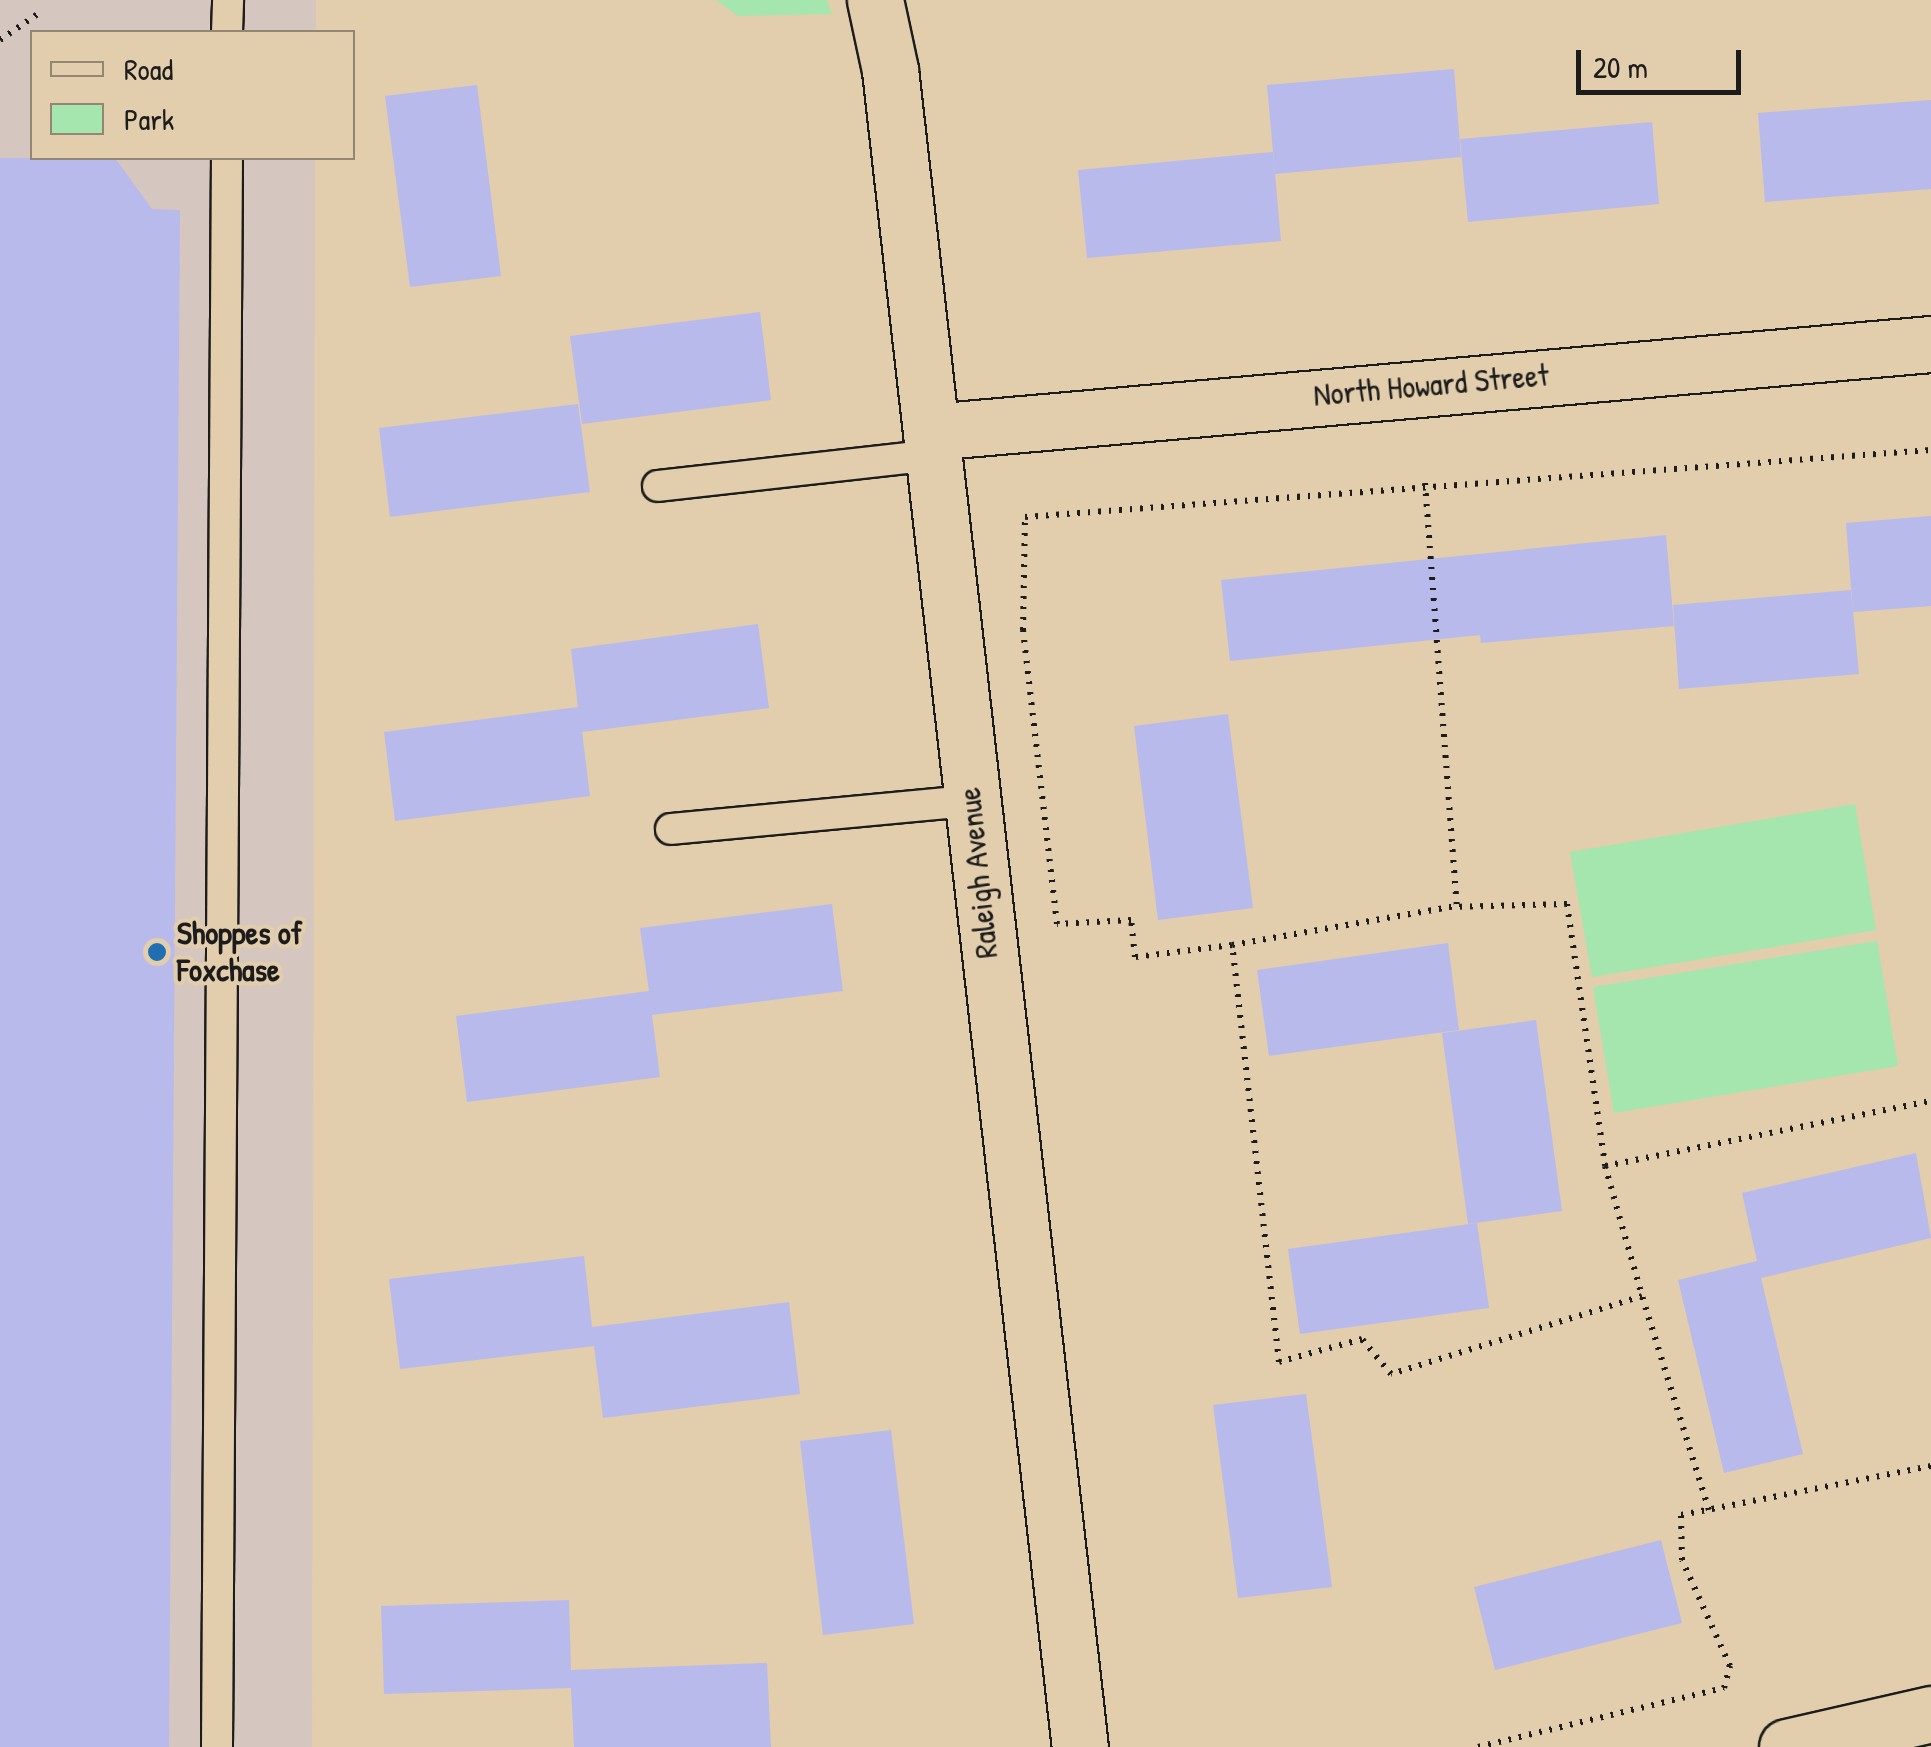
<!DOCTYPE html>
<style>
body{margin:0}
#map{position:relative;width:1931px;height:1747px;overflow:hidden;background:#e2cdac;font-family:"Patrick Hand",sans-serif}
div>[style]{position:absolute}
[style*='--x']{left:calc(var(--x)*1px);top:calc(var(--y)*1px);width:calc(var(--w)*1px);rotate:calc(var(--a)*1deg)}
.built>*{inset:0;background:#d5c7bf}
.green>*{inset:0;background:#a5e6af}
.building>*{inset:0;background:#b8baec}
.path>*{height:6px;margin-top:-3px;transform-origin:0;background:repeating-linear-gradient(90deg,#1c1c1c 0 2.5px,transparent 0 10.5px)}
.roads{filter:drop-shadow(2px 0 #1c1c1c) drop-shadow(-2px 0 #1c1c1c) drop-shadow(0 2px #1c1c1c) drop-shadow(0 -2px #1c1c1c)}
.service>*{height:30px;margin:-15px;padding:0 15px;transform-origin:15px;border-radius:15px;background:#e2cdac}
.minor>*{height:55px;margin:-27.5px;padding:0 27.5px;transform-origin:27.5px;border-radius:27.5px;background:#e2cdac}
.tertiary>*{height:55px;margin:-27.5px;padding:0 27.5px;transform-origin:27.5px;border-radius:27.5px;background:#e2cdac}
.dots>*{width:28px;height:28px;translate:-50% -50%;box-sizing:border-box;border:5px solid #e2cdac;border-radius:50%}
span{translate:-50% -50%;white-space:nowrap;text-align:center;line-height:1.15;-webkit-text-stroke:8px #e2cdac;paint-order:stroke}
.street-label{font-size:32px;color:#1c1c1c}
.poi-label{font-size:32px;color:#1c1c1c;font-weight:700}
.left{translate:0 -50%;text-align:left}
.legend{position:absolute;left:30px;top:30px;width:325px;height:130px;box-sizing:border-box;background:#e2cdac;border:2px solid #938672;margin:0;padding:12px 18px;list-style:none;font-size:30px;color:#1c1c1c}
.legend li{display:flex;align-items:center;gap:20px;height:50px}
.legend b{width:50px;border:2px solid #938672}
.scale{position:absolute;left:1576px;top:50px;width:165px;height:45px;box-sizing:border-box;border:5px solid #1c1c1c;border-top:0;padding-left:12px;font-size:30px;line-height:35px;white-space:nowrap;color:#1c1c1c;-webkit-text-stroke:8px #e2cdac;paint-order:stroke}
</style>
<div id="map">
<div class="built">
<i style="clip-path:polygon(0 0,316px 0,316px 32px,32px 32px,32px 158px,315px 158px,312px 1747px,0 1747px)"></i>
</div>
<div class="green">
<i style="clip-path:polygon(716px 0,827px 0,832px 14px,738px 16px)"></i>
<i style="clip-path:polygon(1855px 804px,1876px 930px,1592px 977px,1570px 852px)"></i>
<i style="clip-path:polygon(1877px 941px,1898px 1066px,1614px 1113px,1593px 987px)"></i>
</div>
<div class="building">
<i style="clip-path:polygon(1454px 69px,1461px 157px,1275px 174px,1267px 85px)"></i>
<i style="clip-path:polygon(477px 85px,501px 276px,410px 287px,385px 96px)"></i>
<i style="clip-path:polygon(1931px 100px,1931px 189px,1765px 202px,1758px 113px)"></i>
<i style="clip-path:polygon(1652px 122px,1659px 204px,1468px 222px,1460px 139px)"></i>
<i style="clip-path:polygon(1273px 152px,1281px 241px,1087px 258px,1078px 170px)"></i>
<i style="clip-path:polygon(0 158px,115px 158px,152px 209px,180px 210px,169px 1747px,0 1747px)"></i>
<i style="clip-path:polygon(760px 312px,771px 400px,582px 424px,570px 336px)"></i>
<i style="clip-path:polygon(578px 404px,590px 492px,390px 517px,379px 428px)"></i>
<i style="clip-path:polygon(1931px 516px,1931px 606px,1853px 612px,1846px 523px)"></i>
<i style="clip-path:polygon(1666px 535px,1674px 626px,1481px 643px,1480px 635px,1230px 661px,1221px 580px)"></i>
<i style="clip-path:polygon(1851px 590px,1859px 674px,1679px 689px,1673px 605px)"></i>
<i style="clip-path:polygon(758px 624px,769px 708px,582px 732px,590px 796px,395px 821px,384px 732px,578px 707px,571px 649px)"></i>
<i style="clip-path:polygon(1228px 714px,1253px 908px,1158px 920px,1134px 726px)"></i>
<i style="clip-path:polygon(832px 904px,843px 991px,652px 1015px,660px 1077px,467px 1102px,456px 1016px,649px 991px,640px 928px)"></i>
<i style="clip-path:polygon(1448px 943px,1459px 1030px,1269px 1056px,1257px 970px)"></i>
<i style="clip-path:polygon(1536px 1020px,1562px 1211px,1468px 1224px,1442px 1033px)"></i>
<i style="clip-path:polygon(1916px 1153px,1931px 1238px,1761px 1278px,1803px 1454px,1724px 1473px,1678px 1280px,1757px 1261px,1742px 1193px)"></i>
<i style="clip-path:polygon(1477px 1223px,1489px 1308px,1300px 1334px,1288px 1249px)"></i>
<i style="clip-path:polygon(584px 1256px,592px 1327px,789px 1302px,800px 1394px,603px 1418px,594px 1346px,400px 1369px,389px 1279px)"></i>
<i style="clip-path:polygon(1306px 1394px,1332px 1587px,1238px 1598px,1213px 1405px)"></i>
<i style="clip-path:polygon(891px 1430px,914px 1624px,823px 1635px,800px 1441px)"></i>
<i style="clip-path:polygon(1661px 1540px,1682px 1623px,1495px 1670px,1474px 1587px)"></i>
<i style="clip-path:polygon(569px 1600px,571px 1670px,767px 1663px,771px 1747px,574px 1747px,571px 1688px,384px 1694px,381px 1606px)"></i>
</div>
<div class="path">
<i style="--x:0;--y:40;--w:47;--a:-34.7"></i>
<i style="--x:1425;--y:483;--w:425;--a:85.7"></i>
<i style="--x:1232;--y:945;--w:98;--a:172.9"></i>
<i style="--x:1135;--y:957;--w:37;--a:-96"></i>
<i style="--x:1131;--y:920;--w:74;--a:176.9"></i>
<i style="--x:1057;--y:924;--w:296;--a:-96.6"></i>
<i style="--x:1023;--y:630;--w:113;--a:-89"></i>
<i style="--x:1025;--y:517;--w:908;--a:-4.23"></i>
<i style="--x:1605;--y:1166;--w:135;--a:74.1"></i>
<i style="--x:1709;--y:1510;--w:224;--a:-107.4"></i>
<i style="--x:1642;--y:1296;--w:263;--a:162.7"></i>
<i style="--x:1391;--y:1374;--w:45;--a:-129.6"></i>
<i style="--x:1362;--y:1339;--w:86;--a:164.5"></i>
<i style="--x:1279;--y:1362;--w:420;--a:-96.4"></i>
<i style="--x:1232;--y:945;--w:220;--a:-9.9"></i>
<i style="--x:1449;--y:907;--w:118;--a:-1.5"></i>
<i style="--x:1567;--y:904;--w:265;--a:81.7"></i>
<i style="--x:1605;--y:1166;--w:332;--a:-11.3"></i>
<i style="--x:1478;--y:1747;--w:253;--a:-13.5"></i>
<i style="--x:1724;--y:1688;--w:23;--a:-75"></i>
<i style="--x:1730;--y:1666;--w:116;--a:-114.4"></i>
<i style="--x:1682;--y:1560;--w:45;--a:-91.3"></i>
<i style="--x:1681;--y:1515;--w:255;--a:-11.1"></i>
</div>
<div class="roads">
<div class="service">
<i style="--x:227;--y:32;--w:32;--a:-88"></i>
<i style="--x:658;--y:486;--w:277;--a:-6.4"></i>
<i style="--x:671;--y:829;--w:299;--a:-5.4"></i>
<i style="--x:217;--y:1747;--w:1589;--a:-89.64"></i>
</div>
<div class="minor">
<i style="--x:875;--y:0;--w:72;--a:77.9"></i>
<i style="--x:890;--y:70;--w:1688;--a:83.54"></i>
<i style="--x:931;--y:432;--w:1004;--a:-5.03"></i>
</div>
<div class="tertiary">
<i style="--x:1787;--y:1747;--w:148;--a:-12.9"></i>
</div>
</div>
<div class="dots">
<i style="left:157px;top:952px;background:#1f6fb2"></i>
</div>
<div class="street-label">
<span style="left:1431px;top:385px;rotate:-5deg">North Howard Street</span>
<span style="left:978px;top:873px;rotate:-96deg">Raleigh Avenue</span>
</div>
<div class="poi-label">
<span class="left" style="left:177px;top:952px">Shoppes of<br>Foxchase</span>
</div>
<ul class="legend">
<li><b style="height:12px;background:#e2cdac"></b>Road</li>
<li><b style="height:28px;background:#a5e6af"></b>Park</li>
</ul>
<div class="scale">20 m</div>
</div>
